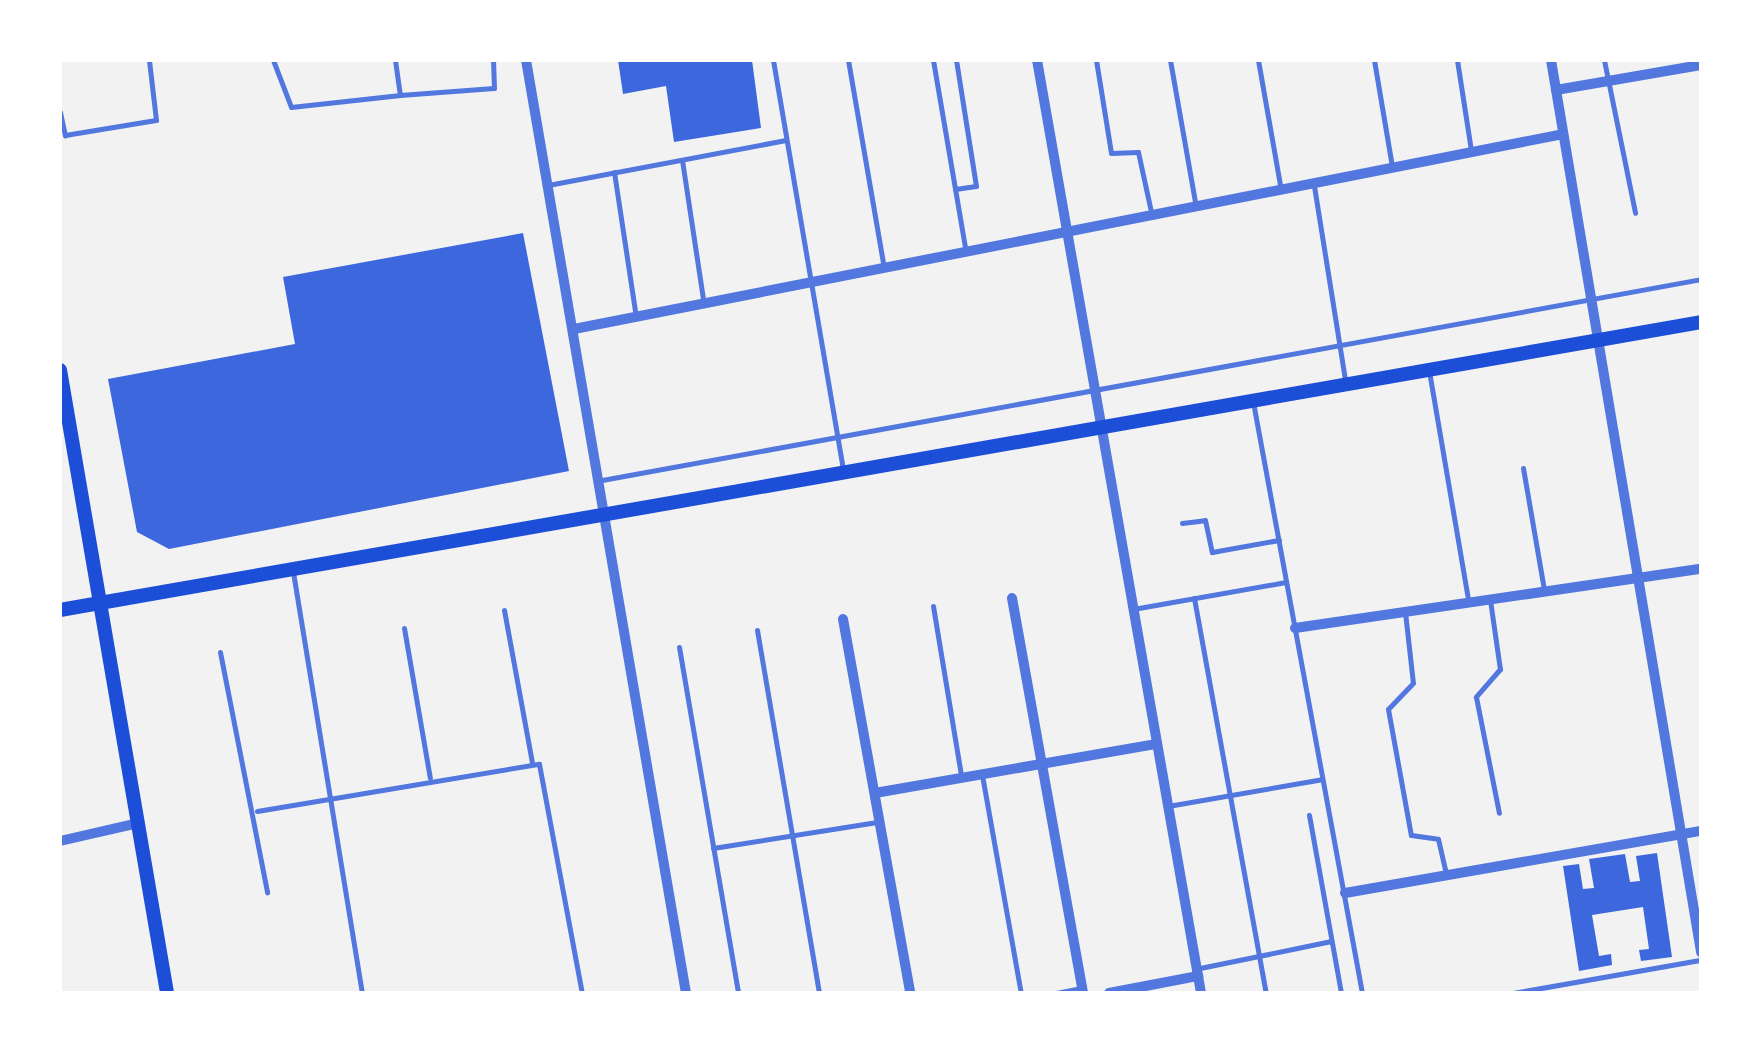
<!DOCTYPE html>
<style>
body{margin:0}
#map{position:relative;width:1761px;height:1053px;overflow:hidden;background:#f2f2f2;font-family:"Asap Condensed",sans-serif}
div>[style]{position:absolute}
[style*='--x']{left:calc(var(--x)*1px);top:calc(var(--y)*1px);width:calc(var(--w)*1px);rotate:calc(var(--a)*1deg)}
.building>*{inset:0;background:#3d67dc}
.service>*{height:5px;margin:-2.5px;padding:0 2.5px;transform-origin:2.5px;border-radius:2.5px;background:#5277de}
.minor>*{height:10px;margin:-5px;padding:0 5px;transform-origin:5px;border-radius:5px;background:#5277de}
.secondary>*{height:14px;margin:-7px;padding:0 7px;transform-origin:7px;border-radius:7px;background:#1d4ed8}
span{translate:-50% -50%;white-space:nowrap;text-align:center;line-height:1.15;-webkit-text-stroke:8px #fff;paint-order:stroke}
.frame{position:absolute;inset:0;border:62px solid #fff;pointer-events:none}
</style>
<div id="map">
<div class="building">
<i style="clip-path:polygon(618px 60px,752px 60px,761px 128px,674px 142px,666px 86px,623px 94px)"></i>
<i style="clip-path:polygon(523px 233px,569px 471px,169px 549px,137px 532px,108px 379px,295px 344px,283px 277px)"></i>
<i style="clip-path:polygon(1657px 853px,1672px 957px,1641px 961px,1639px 950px,1649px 949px,1643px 907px,1592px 915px,1599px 956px,1611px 954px,1612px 965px,1579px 971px,1563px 866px,1579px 864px,1583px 889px,1594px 888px,1589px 859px,1625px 854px,1630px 882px,1640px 881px,1636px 856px)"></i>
</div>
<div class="service">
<i style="--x:273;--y:60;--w:50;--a:69"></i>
<i style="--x:291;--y:107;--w:110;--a:-6.3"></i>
<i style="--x:395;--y:60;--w:35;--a:82"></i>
<i style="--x:400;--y:95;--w:94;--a:-4.3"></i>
<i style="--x:494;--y:88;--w:28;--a:-92"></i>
<i style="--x:773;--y:60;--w:417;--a:80.3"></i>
<i style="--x:848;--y:60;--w:212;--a:80.2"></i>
<i style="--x:933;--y:60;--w:196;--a:80.3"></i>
<i style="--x:1096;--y:60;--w:94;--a:80.8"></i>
<i style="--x:1111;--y:153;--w:27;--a:-2"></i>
<i style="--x:1138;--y:152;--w:66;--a:77.7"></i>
<i style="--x:1170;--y:60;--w:149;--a:80"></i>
<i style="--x:1258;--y:60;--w:132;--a:80"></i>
<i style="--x:1374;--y:60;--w:108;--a:80.4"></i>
<i style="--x:1457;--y:60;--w:91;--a:81.2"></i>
<i style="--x:1604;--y:60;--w:156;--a:78.5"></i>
<i style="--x:60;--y:112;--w:24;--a:78"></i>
<i style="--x:65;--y:135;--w:92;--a:-9.4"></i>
<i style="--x:156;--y:120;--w:60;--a:-96.7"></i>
<i style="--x:682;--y:160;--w:147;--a:81.4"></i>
<i style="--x:614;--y:172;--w:148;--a:81.4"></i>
<i style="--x:548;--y:185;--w:242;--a:-10.7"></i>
<i style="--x:1314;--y:186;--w:196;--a:80.9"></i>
<i style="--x:955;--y:189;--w:21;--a:-8"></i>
<i style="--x:976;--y:186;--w:128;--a:-99"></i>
<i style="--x:1429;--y:371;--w:232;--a:80.3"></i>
<i style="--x:1253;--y:402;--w:601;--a:79.55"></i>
<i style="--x:1523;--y:468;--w:123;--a:80.2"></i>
<i style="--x:602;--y:480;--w:1117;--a:-10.36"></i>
<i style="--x:1182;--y:523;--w:23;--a:-7"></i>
<i style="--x:1205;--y:520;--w:33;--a:78"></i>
<i style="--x:1212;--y:552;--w:68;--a:-10.2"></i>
<i style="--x:293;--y:572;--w:427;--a:80.7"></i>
<i style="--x:1194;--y:598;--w:402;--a:79.7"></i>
<i style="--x:1490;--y:600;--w:70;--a:81.8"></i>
<i style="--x:1500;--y:669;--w:37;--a:131"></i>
<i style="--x:1476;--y:697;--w:118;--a:78.8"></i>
<i style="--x:933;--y:606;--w:172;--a:80.6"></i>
<i style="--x:1133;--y:609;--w:155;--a:-10"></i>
<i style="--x:504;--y:610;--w:156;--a:79.6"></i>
<i style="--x:1405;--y:612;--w:71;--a:83.6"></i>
<i style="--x:1413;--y:683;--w:36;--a:134"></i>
<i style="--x:1388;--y:709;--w:128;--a:79.7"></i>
<i style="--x:1411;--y:835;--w:27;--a:8"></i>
<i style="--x:1438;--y:839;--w:35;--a:77"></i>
<i style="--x:404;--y:628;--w:152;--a:80.2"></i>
<i style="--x:757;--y:630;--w:368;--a:80.3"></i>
<i style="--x:679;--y:647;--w:351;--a:80.3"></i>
<i style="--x:220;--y:652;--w:245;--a:78.9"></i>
<i style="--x:982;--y:775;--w:221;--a:79.9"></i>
<i style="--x:1168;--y:806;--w:156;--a:-9.9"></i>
<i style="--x:257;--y:811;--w:286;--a:-9.5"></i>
<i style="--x:539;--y:764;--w:233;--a:79.4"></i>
<i style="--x:1309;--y:815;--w:181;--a:79.8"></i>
<i style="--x:713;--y:848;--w:166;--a:-9"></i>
<i style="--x:1200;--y:968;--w:134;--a:-11.6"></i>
<i style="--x:1056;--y:993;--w:26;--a:-11"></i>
<i style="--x:1513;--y:993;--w:191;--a:-10"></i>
</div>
<div class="minor">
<i style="--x:526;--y:60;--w:947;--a:80.27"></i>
<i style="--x:1037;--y:60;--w:947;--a:80.03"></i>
<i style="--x:1551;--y:60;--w:905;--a:80.45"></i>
<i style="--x:1556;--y:90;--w:147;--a:-9.8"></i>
<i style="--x:574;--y:329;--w:1008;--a:-11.15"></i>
<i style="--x:1012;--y:598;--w:401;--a:79.8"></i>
<i style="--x:843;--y:619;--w:380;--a:79.8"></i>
<i style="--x:1295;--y:628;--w:410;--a:-8.3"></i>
<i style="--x:875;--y:793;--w:286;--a:-9.9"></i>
<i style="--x:60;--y:841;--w:80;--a:-13"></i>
<i style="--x:1345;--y:893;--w:361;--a:-9.9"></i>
<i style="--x:1109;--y:993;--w:91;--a:-10.8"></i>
</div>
<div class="secondary">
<i style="--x:60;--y:370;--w:632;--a:80.25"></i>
<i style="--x:60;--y:610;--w:1666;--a:-9.95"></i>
</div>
<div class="frame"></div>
</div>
